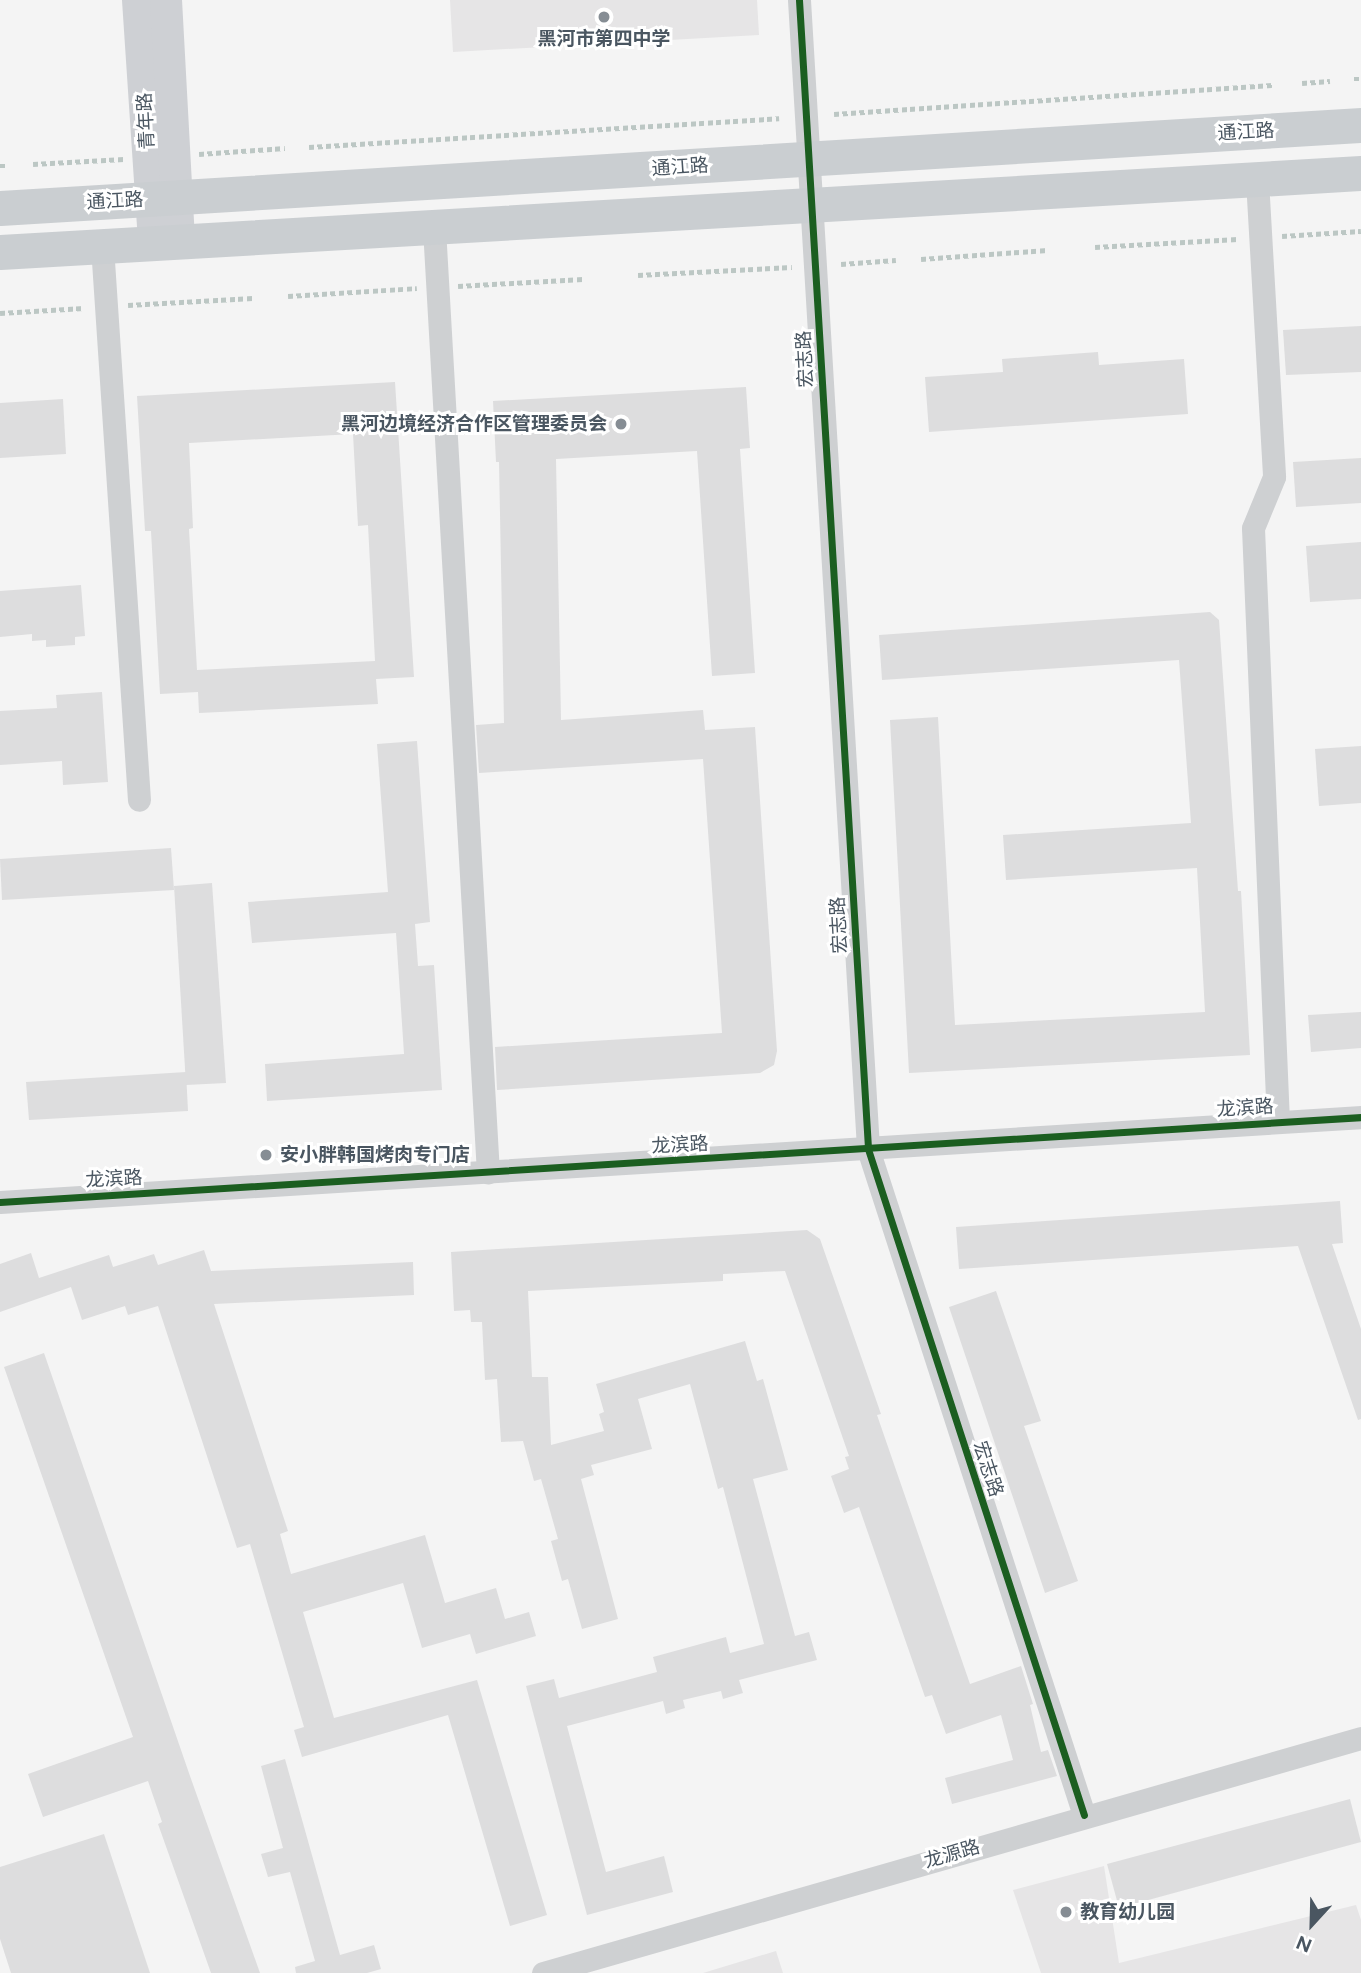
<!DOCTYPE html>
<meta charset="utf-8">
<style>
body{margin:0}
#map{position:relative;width:1361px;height:1973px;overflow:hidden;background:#f4f4f4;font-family:Figtree,"Noto Sans SC",sans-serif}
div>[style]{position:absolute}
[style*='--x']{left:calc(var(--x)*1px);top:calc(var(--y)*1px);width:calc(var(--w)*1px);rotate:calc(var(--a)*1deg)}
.education>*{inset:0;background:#e6e5e6}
.building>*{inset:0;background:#ddddde}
.path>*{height:4.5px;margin-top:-2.25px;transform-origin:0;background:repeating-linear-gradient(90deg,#bcc7c4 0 5px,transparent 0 8.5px)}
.street>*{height:23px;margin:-11.5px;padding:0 11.5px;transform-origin:11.5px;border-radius:11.5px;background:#ced0d2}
.secondary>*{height:32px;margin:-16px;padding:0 16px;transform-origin:16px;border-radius:16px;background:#ced0d4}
.primary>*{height:35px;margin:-17.5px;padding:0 17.5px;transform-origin:17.5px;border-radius:17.5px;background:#caced1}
.cycleway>*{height:7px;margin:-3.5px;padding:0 3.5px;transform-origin:3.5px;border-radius:3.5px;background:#1b5e20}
.dots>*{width:19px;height:19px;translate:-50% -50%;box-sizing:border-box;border:4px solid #fff;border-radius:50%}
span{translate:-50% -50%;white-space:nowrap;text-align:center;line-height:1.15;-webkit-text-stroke:6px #fff;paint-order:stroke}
.poi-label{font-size:19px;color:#4a5661;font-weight:700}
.right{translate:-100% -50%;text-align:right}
.left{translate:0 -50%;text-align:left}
.street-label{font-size:19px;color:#4a5661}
.north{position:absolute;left:1277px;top:1889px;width:70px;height:70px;-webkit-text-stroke:5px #fff;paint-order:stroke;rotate:202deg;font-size:19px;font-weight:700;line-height:28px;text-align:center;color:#4a5661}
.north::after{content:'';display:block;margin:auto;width:24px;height:32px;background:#4a5661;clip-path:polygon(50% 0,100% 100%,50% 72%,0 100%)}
</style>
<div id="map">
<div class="education">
<i style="clip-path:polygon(450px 0,757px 0,759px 35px,453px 52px)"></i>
<i style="clip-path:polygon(1104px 1866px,1119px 1963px,1356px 1905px,1361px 1920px,1361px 1973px,1041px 1973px,1013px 1890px)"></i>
<i style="clip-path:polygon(776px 1951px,783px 1973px,703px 1973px)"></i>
</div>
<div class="building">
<i style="clip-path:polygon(1361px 326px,1361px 372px,1286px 375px,1283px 330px)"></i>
<i style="clip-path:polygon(1098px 352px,1099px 365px,1184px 359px,1188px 414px,929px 432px,925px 377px,1003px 372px,1002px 359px)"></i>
<i style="clip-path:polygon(evenodd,395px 382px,414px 677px,376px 679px,378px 704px,199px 713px,198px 692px,160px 694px,151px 531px,145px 531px,137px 396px,395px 382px,353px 434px,358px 526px,368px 525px,375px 661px,197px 670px,189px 529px,193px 528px,189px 443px,353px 434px)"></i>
<i style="clip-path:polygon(746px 387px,750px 448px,740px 449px,755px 673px,712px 676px,697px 451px,556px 459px,561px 720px,703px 710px,705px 730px,755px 727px,777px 1051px,774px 1065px,760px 1073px,497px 1090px,495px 1047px,722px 1033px,703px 759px,479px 773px,476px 725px,504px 723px,499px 462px,496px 462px,493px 401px)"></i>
<i style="clip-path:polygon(63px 399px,66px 454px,0 458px,0 403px)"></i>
<i style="clip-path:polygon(1361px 458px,1361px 503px,1296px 507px,1293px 462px)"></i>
<i style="clip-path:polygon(1361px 542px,1361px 599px,1310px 602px,1306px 546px)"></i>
<i style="clip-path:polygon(81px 585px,85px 636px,75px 637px,75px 645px,46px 647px,46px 640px,32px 641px,32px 634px,0 637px,0 591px)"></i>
<i style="clip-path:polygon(1210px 612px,1219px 620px,1238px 891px,1241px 891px,1250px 1055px,909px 1073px,890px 720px,938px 717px,955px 1025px,1205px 1012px,1197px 868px,1006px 880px,1003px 835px,1191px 823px,1179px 660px,882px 680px,879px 635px)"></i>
<i style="clip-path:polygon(102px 692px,108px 782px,63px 785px,62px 761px,0 765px,0 711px,57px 708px,56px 695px)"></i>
<i style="clip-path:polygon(417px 741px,430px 922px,415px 924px,418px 966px,434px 965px,442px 1090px,267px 1101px,265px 1064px,404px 1054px,396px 933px,252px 943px,248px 902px,388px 892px,377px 744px)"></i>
<i style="clip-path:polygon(1361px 746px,1361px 803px,1319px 806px,1315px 749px)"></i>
<i style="clip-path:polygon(171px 848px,174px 890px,2px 900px,0 859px)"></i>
<i style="clip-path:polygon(212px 883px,226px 1083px,186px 1085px,174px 886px)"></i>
<i style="clip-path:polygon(1361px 1012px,1361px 1048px,1311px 1052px,1308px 1015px)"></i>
<i style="clip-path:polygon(186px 1072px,188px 1111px,29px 1120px,26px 1082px)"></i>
<i style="clip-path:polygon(1340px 1201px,1343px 1243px,1332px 1244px,1361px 1329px,1361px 1419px,1358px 1420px,1298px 1246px,959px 1269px,956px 1227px)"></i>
<i style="clip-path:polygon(807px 1230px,820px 1239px,881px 1414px,877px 1415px,970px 1684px,1021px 1666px,1033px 1704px,1030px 1705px,1041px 1752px,1048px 1750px,1057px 1776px,952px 1804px,945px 1778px,1013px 1760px,1001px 1715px,946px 1734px,932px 1695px,925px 1697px,859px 1507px,844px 1513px,831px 1476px,849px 1469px,845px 1457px,849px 1456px,785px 1271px,723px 1274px,723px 1281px,528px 1291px,532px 1377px,548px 1377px,551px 1445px,604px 1431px,599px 1414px,604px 1412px,596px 1384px,745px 1341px,757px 1381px,763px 1379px,788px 1470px,753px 1479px,795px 1636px,809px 1632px,817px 1660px,739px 1680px,743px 1693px,723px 1699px,721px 1691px,683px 1700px,685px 1708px,666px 1714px,663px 1701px,567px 1726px,606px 1872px,664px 1856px,673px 1892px,587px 1915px,526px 1686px,554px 1679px,559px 1698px,657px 1672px,653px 1657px,726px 1637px,730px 1653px,764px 1644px,723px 1487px,718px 1489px,690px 1384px,638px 1399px,652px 1449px,591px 1465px,594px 1475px,581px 1479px,618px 1619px,582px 1629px,568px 1579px,562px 1581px,551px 1541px,558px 1539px,541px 1479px,534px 1481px,523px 1441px,501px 1442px,497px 1379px,485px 1380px,482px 1322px,471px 1322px,470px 1310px,454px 1311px,451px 1252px)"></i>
<i style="clip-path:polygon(204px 1250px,211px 1271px,413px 1262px,414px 1295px,214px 1304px,288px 1531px,280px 1534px,291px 1574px,425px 1535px,445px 1603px,496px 1588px,505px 1619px,529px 1612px,536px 1636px,476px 1654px,470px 1634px,422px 1648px,403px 1583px,303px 1612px,334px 1718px,477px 1680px,547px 1915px,510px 1926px,448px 1715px,302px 1757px,294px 1730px,304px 1727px,250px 1544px,237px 1548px,158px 1306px,128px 1315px,125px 1306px,82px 1320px,71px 1287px,0 1312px,0 1264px,31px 1253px,39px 1278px,109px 1255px,113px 1267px,154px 1254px,158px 1265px)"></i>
<i style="clip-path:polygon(996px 1291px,1041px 1421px,1024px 1426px,1078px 1581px,1045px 1593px,949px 1307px)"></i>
<i style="clip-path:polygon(44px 1353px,190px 1776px,260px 1973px,211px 1973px,158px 1824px,162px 1822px,148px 1781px,43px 1817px,28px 1774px,133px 1737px,4px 1367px)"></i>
<i style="clip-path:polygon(285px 1759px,340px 1955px,374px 1945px,381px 1969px,367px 1973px,296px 1973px,295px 1967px,315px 1961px,290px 1872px,268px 1877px,261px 1854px,283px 1848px,261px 1766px)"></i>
<i style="clip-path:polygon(1350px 1799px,1361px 1842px,1119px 1908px,1107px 1864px)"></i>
<i style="clip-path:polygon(104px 1834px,150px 1973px,11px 1973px,0 1939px,0 1867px)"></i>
</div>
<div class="path">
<i style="--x:1354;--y:79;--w:7;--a:0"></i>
<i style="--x:1302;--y:83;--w:28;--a:-4"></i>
<i style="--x:834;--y:114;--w:441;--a:-3.8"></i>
<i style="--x:309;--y:147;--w:471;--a:-3.5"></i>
<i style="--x:199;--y:154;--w:86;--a:-4"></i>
<i style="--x:33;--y:164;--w:91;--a:-3.1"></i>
<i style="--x:0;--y:166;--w:5;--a:0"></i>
<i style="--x:1282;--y:236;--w:79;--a:-3.6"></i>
<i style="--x:1095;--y:247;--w:143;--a:-3.2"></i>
<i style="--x:921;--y:259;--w:127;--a:-4.1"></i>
<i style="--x:841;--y:264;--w:55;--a:-4.2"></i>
<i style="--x:638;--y:275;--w:154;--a:-3"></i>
<i style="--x:458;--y:286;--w:125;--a:-3.2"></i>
<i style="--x:288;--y:296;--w:129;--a:-3.5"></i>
<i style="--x:128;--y:305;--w:125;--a:-3.2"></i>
<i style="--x:0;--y:313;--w:84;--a:-3.4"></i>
</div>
<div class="street">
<i style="--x:799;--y:0;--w:1151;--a:86.56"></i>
<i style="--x:868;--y:1149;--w:700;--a:72.03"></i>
<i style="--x:1257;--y:180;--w:297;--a:86.7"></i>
<i style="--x:1274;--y:477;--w:55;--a:112.4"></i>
<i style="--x:1253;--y:528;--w:594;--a:87.59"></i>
<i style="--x:434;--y:228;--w:946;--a:86.73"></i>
<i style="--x:102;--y:246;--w:555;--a:86.18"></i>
<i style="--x:0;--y:1202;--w:1364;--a:-3.57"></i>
<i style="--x:543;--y:1973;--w:851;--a:-16.03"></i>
</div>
<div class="secondary">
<i style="--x:138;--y:0;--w:244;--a:86.2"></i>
<i style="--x:166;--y:0;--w:241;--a:86.9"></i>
</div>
<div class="primary">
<i style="--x:0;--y:208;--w:1364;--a:-3.49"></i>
<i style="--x:0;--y:252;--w:1363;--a:-3.32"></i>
</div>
<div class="cycleway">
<i style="--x:799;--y:0;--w:1151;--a:86.56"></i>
<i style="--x:868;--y:1149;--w:700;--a:72.03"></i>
<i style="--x:0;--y:1202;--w:1364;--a:-3.57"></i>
</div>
<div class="dots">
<i style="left:604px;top:17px;background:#868d94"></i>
<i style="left:621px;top:424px;background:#868d94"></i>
<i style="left:266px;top:1155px;background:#868d94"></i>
<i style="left:1066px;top:1912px;background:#868d94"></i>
</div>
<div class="poi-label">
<span style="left:604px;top:39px">黑河市第四中学</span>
<span class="right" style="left:607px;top:424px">黑河边境经济合作区管理委员会</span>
<span class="left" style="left:280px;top:1155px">安小胖韩国烤肉专门店</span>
<span class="left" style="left:1080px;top:1912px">教育幼儿园</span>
</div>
<div class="street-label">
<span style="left:146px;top:121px;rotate:-93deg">青年路</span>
<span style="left:1246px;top:132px;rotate:-3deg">通江路</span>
<span style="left:680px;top:167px;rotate:-4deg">通江路</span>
<span style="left:115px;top:201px;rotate:-3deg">通江路</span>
<span style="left:805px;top:359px;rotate:-93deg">宏志路</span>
<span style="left:839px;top:925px;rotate:-93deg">宏志路</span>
<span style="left:1245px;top:1108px;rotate:-4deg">龙滨路</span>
<span style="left:680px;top:1145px;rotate:-3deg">龙滨路</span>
<span style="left:114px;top:1179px;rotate:-3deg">龙滨路</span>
<span style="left:988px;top:1469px;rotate:72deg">宏志路</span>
<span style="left:952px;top:1854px;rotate:-16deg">龙源路</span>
</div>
<div class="north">N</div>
</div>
